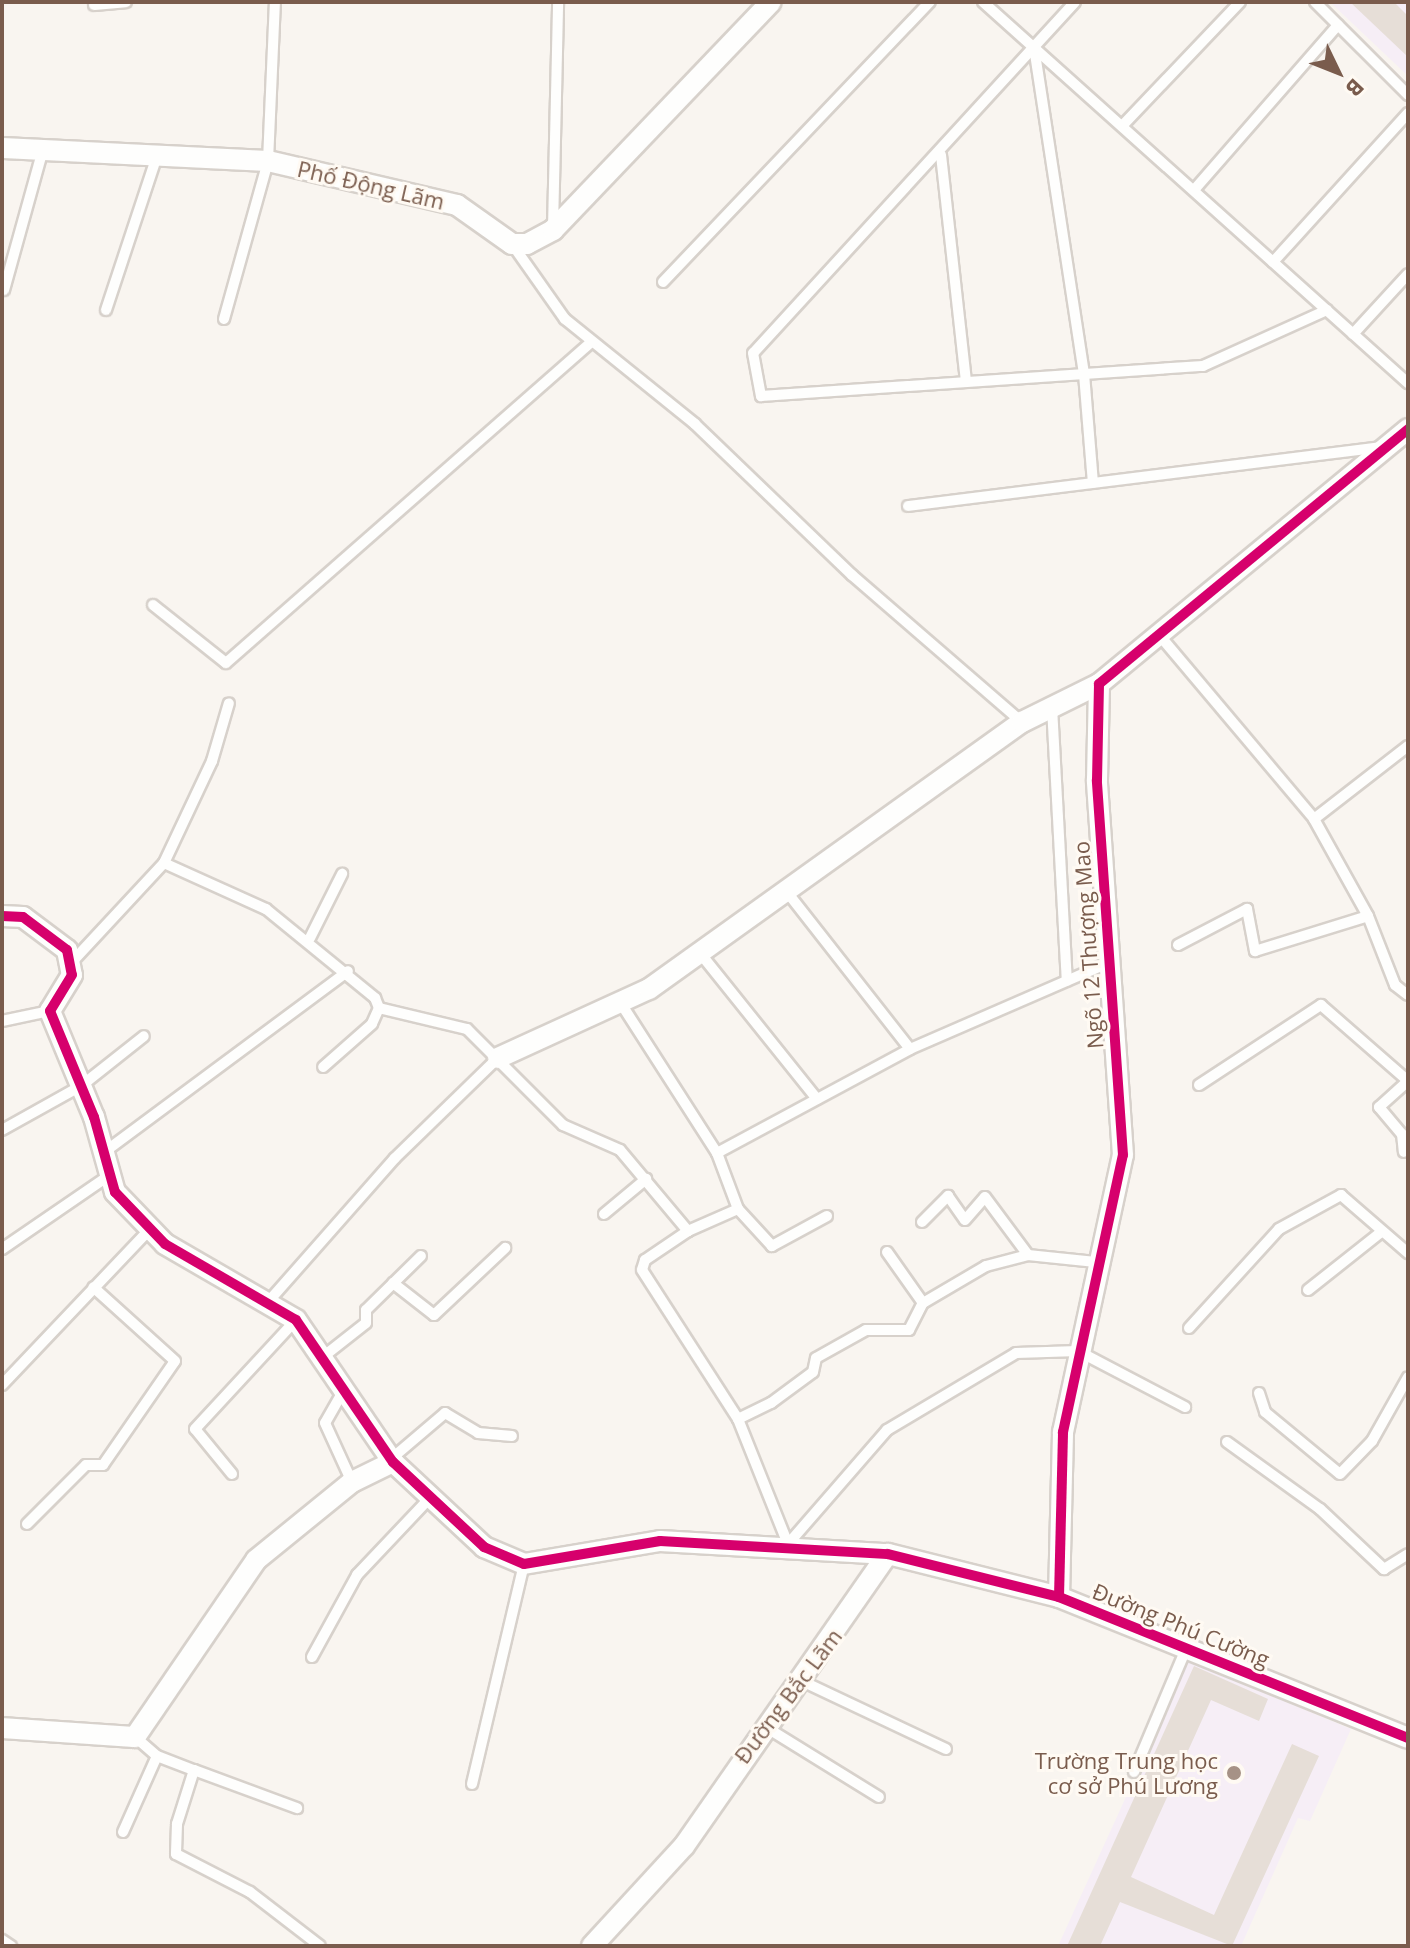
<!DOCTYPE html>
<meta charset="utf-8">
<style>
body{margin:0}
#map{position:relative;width:1410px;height:1948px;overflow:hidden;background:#f9f5f0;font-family:"Open Sans",sans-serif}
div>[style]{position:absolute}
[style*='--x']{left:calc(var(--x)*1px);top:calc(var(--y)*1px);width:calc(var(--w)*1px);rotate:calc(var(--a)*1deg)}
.education>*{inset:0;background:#f6eef6}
.building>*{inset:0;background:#e6ded7}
.roads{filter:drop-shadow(2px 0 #d7d1cb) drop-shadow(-2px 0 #d7d1cb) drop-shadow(0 2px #d7d1cb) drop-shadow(0 -2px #d7d1cb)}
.lane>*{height:10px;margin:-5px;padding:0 5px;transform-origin:5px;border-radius:5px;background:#fefefd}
.street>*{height:20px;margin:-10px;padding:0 10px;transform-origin:10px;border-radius:10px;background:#fefefd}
.cycleway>*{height:10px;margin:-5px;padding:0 5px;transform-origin:5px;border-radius:5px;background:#d6006c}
.dots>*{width:22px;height:22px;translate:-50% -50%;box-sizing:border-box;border:4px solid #fffaf3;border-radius:50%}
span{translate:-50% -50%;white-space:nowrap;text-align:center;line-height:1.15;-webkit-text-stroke:6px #fffaf3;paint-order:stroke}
.street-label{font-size:22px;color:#7a5c4d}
.poi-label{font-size:22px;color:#7a5c4d}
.right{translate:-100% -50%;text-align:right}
.frame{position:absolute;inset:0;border:4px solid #7a5c4d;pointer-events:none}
.north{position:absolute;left:1298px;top:32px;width:80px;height:80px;-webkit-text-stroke:6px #fffaf3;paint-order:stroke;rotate:133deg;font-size:22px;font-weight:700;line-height:32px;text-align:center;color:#7a5c4d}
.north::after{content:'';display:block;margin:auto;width:28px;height:36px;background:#7a5c4d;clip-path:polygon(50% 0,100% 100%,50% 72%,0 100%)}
</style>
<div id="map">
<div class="education">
<i style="clip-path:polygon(1330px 2px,1408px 2px,1408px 76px)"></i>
<i style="clip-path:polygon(1188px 1661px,1351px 1729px,1310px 1821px,1298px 1818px,1241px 1946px,1058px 1946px)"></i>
</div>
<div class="building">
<i style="clip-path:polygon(1350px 2px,1394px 2px,1408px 16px,1408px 57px)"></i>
<i style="clip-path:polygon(1194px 1666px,1268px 1699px,1259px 1721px,1211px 1700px,1131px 1877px,1214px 1915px,1292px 1744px,1319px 1756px,1232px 1946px,1120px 1902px,1100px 1946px,1067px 1946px)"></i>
</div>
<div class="roads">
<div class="lane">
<i style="--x:983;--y:2;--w:571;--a:41.88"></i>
<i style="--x:1075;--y:2;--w:476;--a:132.5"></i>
<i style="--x:753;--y:353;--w:44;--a:79.5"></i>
<i style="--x:761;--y:396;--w:443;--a:-3.9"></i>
<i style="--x:1203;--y:366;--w:136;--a:-24.3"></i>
<i style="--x:1315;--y:2;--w:132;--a:45"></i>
<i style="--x:94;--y:5;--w:32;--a:-5"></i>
<i style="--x:1034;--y:47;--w:331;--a:81.3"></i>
<i style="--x:1084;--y:374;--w:109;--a:85.3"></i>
<i style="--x:1122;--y:126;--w:171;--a:-46.4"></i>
<i style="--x:941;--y:155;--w:228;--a:83.7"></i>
<i style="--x:1194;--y:190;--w:219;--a:-48.9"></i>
<i style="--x:553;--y:228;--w:226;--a:-88.7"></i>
<i style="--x:512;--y:244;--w:92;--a:54.8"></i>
<i style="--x:565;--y:319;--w:167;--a:38.9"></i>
<i style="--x:695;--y:424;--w:218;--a:43.9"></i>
<i style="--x:852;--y:575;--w:225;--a:40.9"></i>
<i style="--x:1273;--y:262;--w:201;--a:-47.8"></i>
<i style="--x:663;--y:282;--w:387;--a:-46.4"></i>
<i style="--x:4;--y:290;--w:146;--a:-74.5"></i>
<i style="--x:106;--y:310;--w:162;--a:-71.7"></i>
<i style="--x:224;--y:319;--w:164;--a:-74.4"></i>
<i style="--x:268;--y:161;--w:159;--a:-87.5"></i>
<i style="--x:1353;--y:334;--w:81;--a:-47.5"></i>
<i style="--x:908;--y:506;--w:477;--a:-7.1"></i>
<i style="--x:153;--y:605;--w:93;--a:38.5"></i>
<i style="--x:226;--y:663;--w:487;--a:-41.3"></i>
<i style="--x:1161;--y:637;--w:238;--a:49.9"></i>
<i style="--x:1314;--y:819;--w:111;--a:60.9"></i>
<i style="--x:1368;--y:916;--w:74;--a:68.6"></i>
<i style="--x:1395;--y:985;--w:16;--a:38"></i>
<i style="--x:1052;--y:707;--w:274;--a:86.9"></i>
<i style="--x:1314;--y:819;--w:119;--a:-37.8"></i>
<i style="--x:164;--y:863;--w:112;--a:24.3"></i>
<i style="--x:266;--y:909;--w:141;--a:39.2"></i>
<i style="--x:375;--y:998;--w:11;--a:68"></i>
<i style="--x:379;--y:1008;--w:17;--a:114"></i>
<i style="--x:372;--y:1024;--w:65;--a:138.7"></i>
<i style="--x:787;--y:892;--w:199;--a:51.9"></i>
<i style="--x:310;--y:938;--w:72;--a:-63.4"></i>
<i style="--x:1178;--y:945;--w:78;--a:-27.6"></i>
<i style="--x:1247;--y:909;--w:43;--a:79.2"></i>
<i style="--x:1255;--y:951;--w:118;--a:-17.2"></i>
<i style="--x:700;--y:953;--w:187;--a:51.3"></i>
<i style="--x:71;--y:963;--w:137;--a:-47.1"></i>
<i style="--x:164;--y:863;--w:113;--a:-64.8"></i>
<i style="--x:212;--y:761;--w:60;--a:-73.7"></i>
<i style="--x:620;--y:1002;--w:179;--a:57.3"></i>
<i style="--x:717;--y:1153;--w:60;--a:69.4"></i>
<i style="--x:379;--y:1008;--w:90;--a:13.4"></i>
<i style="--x:467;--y:1029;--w:136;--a:45"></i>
<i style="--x:563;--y:1125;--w:62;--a:23.7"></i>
<i style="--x:620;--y:1150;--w:106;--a:50"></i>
<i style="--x:2;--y:1021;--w:49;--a:-11.8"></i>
<i style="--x:1199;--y:1085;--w:146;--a:-33.3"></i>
<i style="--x:1321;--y:1005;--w:116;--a:41.1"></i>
<i style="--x:1408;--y:1081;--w:39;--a:138"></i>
<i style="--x:1379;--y:1107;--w:35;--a:50"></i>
<i style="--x:1402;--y:1134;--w:18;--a:84"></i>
<i style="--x:2;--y:1130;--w:90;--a:-29.1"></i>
<i style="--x:81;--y:1086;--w:80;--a:-38.4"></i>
<i style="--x:103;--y:1153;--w:305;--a:-36.6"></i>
<i style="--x:717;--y:1153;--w:219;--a:-28.3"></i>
<i style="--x:910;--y:1049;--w:218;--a:-23.5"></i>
<i style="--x:604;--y:1214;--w:55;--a:-39.8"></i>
<i style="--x:827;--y:1216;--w:63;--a:151.4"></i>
<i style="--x:772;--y:1246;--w:50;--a:-132.6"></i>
<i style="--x:738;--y:1209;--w:55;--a:156.3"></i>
<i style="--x:688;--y:1231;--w:52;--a:146"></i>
<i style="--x:645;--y:1260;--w:10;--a:107"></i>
<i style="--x:642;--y:1270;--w:177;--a:57.2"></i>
<i style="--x:738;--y:1419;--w:135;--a:68.2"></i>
<i style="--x:788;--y:1544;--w:151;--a:-49"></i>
<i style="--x:887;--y:1430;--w:150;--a:-30.8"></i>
<i style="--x:1016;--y:1353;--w:62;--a:-1.8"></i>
<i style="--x:1078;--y:1351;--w:121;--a:27.6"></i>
<i style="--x:922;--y:1222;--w:37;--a:-45"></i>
<i style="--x:948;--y:1196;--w:29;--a:55"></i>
<i style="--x:965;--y:1220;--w:30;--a:-49"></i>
<i style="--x:985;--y:1197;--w:72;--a:53.4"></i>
<i style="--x:2;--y:1249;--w:127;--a:-34.4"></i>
<i style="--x:887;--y:1252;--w:62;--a:54.8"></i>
<i style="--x:393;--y:1283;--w:52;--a:38"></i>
<i style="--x:434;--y:1315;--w:98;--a:-43.3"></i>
<i style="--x:1308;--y:1290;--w:92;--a:-38.4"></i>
<i style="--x:268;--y:1302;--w:192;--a:-48.6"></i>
<i style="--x:395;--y:1158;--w:144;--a:-44.2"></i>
<i style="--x:1189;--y:1328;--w:134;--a:-47.7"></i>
<i style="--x:1279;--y:1229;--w:71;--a:-28.7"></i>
<i style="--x:1341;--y:1195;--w:89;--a:40.9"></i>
<i style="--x:324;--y:1356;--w:53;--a:-38.2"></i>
<i style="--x:366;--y:1323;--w:13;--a:-90"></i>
<i style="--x:366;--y:1310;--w:77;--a:-44.5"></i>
<i style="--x:2;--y:1385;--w:212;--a:-46.5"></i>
<i style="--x:345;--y:1388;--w:40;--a:119.7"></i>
<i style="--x:325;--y:1423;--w:65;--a:65.4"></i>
<i style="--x:1259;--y:1393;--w:20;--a:72"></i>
<i style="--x:1265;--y:1412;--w:97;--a:39.6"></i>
<i style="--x:1340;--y:1474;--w:46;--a:-45.9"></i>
<i style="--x:1372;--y:1441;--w:73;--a:-60.6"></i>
<i style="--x:738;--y:1419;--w:37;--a:-26"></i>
<i style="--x:771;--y:1403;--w:52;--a:-36.4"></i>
<i style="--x:813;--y:1372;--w:14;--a:-78"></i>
<i style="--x:816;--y:1358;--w:57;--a:-29.2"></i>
<i style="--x:866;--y:1330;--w:43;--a:0"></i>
<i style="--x:909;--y:1330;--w:30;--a:-63"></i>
<i style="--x:923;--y:1303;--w:73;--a:-30.4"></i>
<i style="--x:986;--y:1266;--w:43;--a:-14.7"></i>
<i style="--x:1028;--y:1255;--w:68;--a:5.9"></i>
<i style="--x:1227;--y:1442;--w:115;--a:35.8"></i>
<i style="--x:1320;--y:1509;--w:88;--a:43.2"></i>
<i style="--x:1384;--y:1569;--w:28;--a:-32"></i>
<i style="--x:391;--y:1459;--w:71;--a:-40.4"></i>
<i style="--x:445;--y:1413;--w:39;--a:31"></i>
<i style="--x:478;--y:1433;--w:34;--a:5"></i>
<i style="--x:232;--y:1474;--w:58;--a:-129.4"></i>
<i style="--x:195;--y:1429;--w:149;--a:-47.2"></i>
<i style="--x:27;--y:1524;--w:83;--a:-45"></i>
<i style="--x:86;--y:1465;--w:17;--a:0"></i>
<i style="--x:103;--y:1465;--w:126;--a:-55.3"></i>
<i style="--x:175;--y:1361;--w:110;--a:-137.9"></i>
<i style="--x:312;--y:1657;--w:94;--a:-61.2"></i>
<i style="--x:357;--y:1575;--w:102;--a:-46.6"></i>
<i style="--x:804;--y:1682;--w:157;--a:25.3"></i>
<i style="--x:764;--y:1726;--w:135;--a:31.7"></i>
<i style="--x:157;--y:1756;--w:40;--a:21"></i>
<i style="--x:194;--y:1770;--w:57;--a:107.5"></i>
<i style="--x:177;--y:1824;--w:30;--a:92"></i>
<i style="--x:176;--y:1854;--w:83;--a:27.2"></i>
<i style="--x:250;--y:1892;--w:88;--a:37.6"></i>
<i style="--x:194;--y:1770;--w:110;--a:20.3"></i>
<i style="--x:1134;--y:1772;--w:134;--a:-67.1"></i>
<i style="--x:472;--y:1784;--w:226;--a:-76.7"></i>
<i style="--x:123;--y:1832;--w:83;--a:-65.9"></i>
<i style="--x:157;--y:1756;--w:29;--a:-139"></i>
<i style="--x:2;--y:1940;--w:11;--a:34"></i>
</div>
<div class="street">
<i style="--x:2;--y:148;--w:266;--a:2.8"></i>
<i style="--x:268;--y:161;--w:194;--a:13.1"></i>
<i style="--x:457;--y:205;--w:67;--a:35.3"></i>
<i style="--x:512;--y:244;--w:15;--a:0"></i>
<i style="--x:527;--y:244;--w:30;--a:-28"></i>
<i style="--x:553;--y:230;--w:315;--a:-46.3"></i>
<i style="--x:2;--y:916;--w:21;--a:3"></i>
<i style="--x:23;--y:917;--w:55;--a:36.9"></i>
<i style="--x:67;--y:950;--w:25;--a:79"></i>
<i style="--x:72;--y:975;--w:42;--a:121.4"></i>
<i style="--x:50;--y:1011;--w:115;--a:67.5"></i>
<i style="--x:94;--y:1117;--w:78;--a:74.4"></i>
<i style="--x:115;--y:1192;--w:72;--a:46.1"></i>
<i style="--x:165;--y:1244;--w:151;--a:30.1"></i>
<i style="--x:296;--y:1320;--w:172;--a:55.7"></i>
<i style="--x:393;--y:1462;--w:125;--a:43"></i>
<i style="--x:484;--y:1547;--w:43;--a:23"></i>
<i style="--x:524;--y:1564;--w:138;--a:-9.6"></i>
<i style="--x:660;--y:1541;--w:228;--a:3.3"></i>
<i style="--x:888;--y:1554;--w:176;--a:14.1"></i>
<i style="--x:1059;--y:1597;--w:376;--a:22"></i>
<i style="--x:498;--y:1058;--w:166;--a:-24.6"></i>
<i style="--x:649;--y:989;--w:459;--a:-35.6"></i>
<i style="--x:1022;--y:722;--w:86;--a:-26.3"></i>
<i style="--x:1059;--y:1597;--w:165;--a:-88.6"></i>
<i style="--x:1063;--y:1432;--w:283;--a:-77.8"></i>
<i style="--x:1123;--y:1155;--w:376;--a:-94"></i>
<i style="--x:1097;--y:780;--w:96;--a:-88.8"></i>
<i style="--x:1099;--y:684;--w:401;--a:-39.5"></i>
<i style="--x:2;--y:1728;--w:133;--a:3.9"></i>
<i style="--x:135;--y:1737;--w:214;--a:-55.6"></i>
<i style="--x:256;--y:1560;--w:124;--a:-39.1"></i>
<i style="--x:352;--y:1482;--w:46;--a:-26"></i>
<i style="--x:592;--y:1946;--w:136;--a:-47.4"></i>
<i style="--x:684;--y:1846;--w:356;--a:-55.1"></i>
</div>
</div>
<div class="cycleway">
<i style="--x:2;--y:916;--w:21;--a:3"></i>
<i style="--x:23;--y:917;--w:55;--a:36.9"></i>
<i style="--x:67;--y:950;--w:25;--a:79"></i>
<i style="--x:72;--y:975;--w:42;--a:121.4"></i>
<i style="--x:50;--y:1011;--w:115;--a:67.5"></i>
<i style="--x:94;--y:1117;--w:78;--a:74.4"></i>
<i style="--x:115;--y:1192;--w:72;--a:46.1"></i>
<i style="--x:165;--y:1244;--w:151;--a:30.1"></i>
<i style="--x:296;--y:1320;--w:172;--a:55.7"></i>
<i style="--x:393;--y:1462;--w:125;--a:43"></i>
<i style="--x:484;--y:1547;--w:43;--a:23"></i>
<i style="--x:524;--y:1564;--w:138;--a:-9.6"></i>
<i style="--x:660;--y:1541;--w:228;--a:3.3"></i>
<i style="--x:888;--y:1554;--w:176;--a:14.1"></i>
<i style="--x:1059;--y:1597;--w:376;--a:22"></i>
<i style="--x:1059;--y:1597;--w:165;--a:-88.6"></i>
<i style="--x:1063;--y:1432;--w:283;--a:-77.8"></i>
<i style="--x:1123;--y:1155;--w:376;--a:-94"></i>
<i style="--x:1097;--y:780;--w:96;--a:-88.8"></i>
<i style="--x:1099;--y:684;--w:401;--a:-39.5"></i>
</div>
<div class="dots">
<i style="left:1234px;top:1773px;background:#a69286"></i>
</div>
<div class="street-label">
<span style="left:371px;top:185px;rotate:13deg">Phố Động Lãm</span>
<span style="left:1088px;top:945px;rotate:-94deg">Ngõ 12 Thượng Mao</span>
<span style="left:1181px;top:1625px;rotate:22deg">Đường Phú Cường</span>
<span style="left:788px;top:1696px;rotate:-53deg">Đường Bắc Lãm</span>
</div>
<div class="poi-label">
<span class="right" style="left:1218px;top:1773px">Trường Trung học<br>cơ sở Phú Lương</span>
</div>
<div class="frame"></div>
<div class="north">B</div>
</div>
